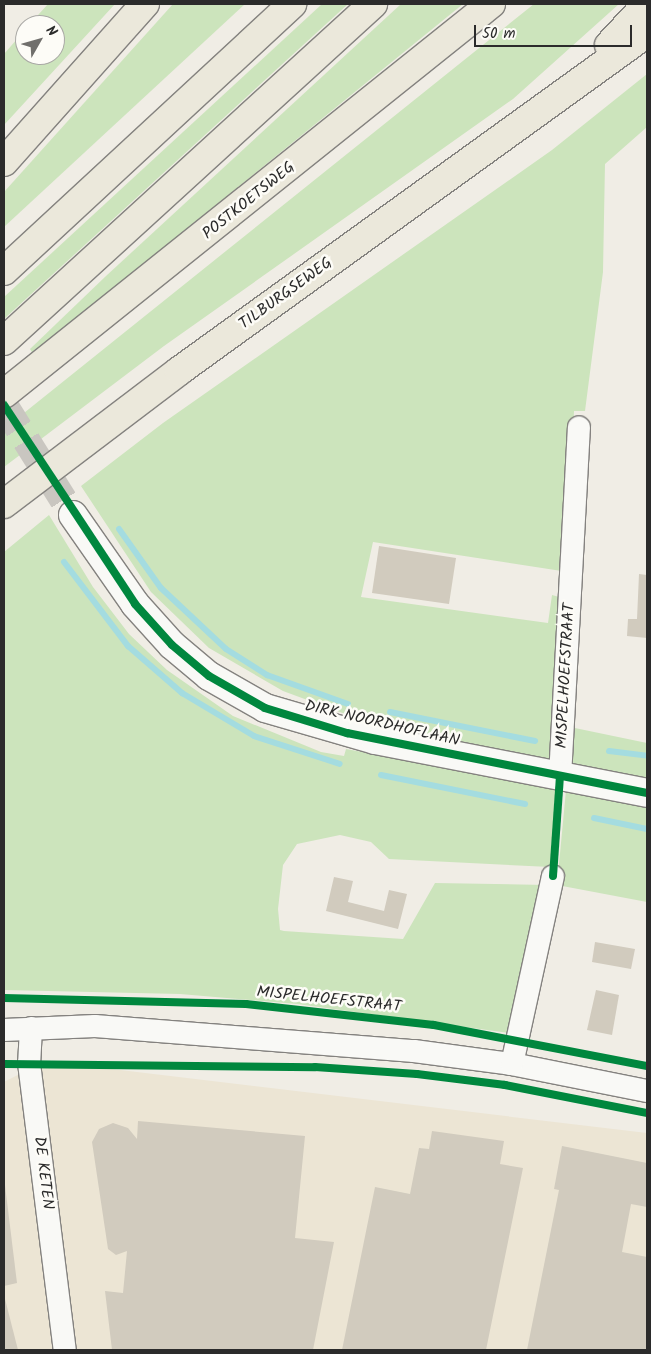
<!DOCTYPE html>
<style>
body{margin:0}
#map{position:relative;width:651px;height:1354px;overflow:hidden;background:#f0ede5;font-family:Kalam,sans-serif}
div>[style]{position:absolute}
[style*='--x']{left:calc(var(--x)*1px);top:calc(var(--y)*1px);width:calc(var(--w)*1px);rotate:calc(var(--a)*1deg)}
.built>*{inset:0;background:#ece5d4}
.green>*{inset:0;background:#cce4bc}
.stream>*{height:6px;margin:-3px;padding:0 3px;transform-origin:3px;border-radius:3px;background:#a4dce0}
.building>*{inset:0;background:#d1cbbe}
.secondary-tunnel>*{height:28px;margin-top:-14px;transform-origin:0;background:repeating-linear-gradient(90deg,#c9c6c0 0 28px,transparent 0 42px)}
.roads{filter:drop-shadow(1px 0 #84827f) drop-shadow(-1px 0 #84827f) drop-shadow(0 1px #84827f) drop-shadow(0 -1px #84827f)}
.street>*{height:22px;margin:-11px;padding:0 11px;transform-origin:11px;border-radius:11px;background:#f9f9f6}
.secondary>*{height:28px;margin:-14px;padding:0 14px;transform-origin:14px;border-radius:14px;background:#f9f9f6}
.highway>*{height:28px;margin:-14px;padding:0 14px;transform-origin:14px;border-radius:14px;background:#ebe8db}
.cycleway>*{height:8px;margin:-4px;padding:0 4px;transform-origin:4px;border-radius:4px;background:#00873e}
span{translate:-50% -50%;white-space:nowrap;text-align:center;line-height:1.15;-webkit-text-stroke:5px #fdfcf7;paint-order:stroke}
.street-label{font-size:16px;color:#2b2b2b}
.frame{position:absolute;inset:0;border:5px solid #2b2b2b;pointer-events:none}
.north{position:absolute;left:15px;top:15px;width:50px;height:50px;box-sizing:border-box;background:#fdfcf7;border:1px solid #a9a8a5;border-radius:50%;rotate:52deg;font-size:14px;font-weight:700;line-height:20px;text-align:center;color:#2b2b2b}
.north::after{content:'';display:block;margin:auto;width:18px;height:22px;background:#706f6c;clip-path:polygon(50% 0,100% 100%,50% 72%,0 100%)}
.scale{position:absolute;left:474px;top:25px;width:158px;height:22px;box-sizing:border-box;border:2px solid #2b2b2b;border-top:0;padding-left:6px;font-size:15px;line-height:18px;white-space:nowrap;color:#2b2b2b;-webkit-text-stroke:4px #fdfcf7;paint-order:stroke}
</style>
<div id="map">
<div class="built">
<i style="clip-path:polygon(45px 1061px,647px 1133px,647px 1350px,4px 1350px,4px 1082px)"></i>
</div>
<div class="green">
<i style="clip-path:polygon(48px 4px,115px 4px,4px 125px,4px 54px,25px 30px,25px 55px,55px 55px,55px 25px,29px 25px)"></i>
<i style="clip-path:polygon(173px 4px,245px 4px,4px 227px,4px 192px)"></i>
<i style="clip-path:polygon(322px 4px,348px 4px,4px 319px,4px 297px)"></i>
<i style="clip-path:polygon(401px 4px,463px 4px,33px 354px,30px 349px,106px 276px)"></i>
<i style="clip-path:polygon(534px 4px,619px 4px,513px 99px,164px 346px,4px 467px,4px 429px)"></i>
<i style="clip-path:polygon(647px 74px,647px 127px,605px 164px,603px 272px,585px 411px,574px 411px,568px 572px,373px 542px,361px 597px,548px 623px,552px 595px,566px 599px,550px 762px,375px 725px,283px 691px,209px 648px,151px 592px,81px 486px,163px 423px,552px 150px)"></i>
<i style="clip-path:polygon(49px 515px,93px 587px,129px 634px,167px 670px,233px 716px,321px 752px,344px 756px,346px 749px,556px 788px,550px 867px,389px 859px,371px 842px,340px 835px,297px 844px,283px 865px,278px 909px,280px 930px,284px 931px,403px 939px,435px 883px,546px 885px,509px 1033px,297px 1004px,180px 994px,4px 990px,4px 552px)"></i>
<i style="clip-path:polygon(570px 727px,647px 743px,647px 782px,574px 767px,568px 757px)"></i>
<i style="clip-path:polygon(566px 790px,647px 806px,647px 902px,557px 885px)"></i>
</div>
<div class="stream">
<i style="--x:119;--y:529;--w:72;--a:54.6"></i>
<i style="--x:161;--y:588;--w:89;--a:43.2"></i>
<i style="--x:226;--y:649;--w:49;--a:32.4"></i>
<i style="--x:267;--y:675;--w:86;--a:19.7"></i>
<i style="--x:64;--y:562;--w:106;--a:52.7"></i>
<i style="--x:128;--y:646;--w:72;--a:41"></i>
<i style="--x:182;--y:693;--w:84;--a:30.8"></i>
<i style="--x:254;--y:736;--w:90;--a:18"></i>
<i style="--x:390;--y:712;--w:148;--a:11.3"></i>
<i style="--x:609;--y:751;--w:38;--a:7"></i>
<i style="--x:381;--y:775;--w:147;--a:11.4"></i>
<i style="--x:594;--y:818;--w:54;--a:11.7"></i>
</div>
<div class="building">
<i style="clip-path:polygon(379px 546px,456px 558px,449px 604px,372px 593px)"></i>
<i style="clip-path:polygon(639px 574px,647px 575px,647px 638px,627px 636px,628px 619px,637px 619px)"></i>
<i style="clip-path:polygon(334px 877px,353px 881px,348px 902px,384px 911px,389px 890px,407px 894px,398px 929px,326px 911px)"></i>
<i style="clip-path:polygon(595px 942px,635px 949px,631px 969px,592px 962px)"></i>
<i style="clip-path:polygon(596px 990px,619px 995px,612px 1035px,587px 1030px)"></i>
<i style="clip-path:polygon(138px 1121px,305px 1136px,295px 1238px,334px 1242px,313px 1350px,112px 1350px,105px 1291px,123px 1293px,127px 1251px,116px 1255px,108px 1249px,92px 1142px,99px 1129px,113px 1123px,128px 1128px,137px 1139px)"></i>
<i style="clip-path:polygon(432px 1131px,504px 1141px,500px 1164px,523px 1168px,486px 1350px,342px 1350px,375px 1187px,410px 1194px,419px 1148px,429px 1149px)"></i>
<i style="clip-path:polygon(562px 1146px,647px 1163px,647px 1207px,631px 1204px,622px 1252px,647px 1257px,647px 1350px,527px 1350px,559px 1190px,554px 1189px)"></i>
<i style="clip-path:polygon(4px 1177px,17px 1283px,4px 1286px)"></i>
<i style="clip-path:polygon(4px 1295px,18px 1350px,4px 1350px)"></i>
</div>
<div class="secondary-tunnel">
<i style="--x:4;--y:405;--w:130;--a:57.9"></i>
</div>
<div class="roads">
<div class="street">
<i style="--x:560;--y:777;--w:350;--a:-86.9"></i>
<i style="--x:31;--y:1028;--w:35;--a:93"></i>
<i style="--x:29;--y:1063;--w:289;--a:82.9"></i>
<i style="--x:4;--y:1030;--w:91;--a:-2.5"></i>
<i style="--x:95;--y:1026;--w:320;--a:4.5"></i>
<i style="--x:414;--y:1051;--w:99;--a:7.6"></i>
<i style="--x:512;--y:1064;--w:138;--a:11.3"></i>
<i style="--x:512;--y:1064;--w:192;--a:-77.7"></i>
</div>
<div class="secondary">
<i style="--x:73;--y:515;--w:108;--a:55.1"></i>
<i style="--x:135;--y:604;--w:55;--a:47.9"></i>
<i style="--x:172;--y:645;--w:48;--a:40"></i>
<i style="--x:209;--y:676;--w:64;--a:29.7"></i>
<i style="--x:265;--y:708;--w:115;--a:16.2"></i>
<i style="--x:375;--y:740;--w:277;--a:11"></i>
</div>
<div class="highway">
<i style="--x:609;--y:45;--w:56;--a:-47.2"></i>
<i style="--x:4;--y:162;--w:212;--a:-48.3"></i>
<i style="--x:4;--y:271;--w:393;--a:-42.8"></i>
<i style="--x:4;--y:341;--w:500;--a:-42.4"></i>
<i style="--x:4;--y:394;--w:624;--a:-38.69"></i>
<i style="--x:4;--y:504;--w:220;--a:-37.2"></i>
<i style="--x:179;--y:371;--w:577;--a:-35.84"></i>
</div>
</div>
<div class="cycleway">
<i style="--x:4;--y:405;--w:238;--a:56.6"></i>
<i style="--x:135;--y:604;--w:55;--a:47.9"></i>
<i style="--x:172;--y:645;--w:48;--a:40"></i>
<i style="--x:209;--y:676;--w:64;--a:29.7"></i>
<i style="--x:265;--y:708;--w:86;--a:17"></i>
<i style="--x:347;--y:733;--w:306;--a:11.3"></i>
<i style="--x:553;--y:876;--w:99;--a:-86"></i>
<i style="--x:4;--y:998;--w:242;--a:1.4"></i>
<i style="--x:246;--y:1004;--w:189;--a:6.4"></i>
<i style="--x:434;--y:1025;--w:217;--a:10.9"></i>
<i style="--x:4;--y:1064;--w:311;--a:0.6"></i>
<i style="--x:315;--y:1067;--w:102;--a:3.9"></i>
<i style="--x:417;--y:1074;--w:89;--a:7.1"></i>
<i style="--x:505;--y:1085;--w:145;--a:11.2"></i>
</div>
<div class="street-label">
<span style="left:249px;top:201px;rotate:-39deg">POSTKOETSWEG</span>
<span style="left:286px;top:294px;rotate:-36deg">TILBURGSEWEG</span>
<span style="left:566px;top:676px;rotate:-87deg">MISPELHOEFSTRAAT</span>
<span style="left:382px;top:724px;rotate:13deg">DIRK NOORDHOFLAAN</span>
<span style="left:329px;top:1000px;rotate:6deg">MISPELHOEFSTRAAT</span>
<span style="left:43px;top:1173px;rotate:83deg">DE KETEN</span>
</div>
<div class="frame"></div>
<div class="north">N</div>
<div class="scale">50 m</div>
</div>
